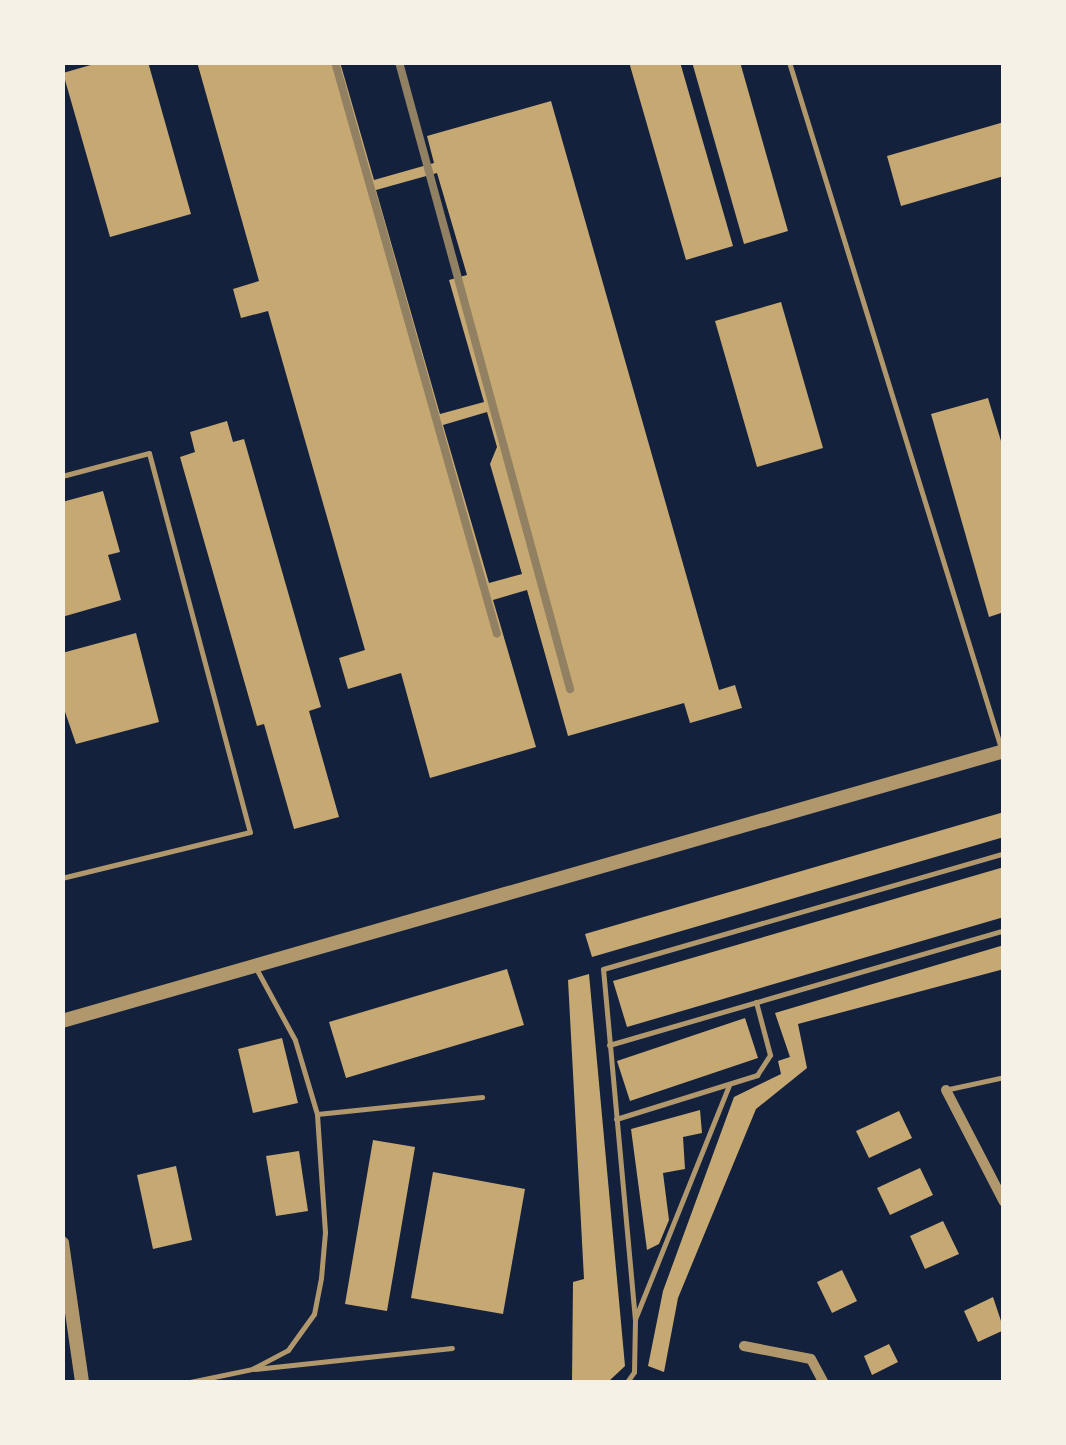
<!DOCTYPE html>
<style>
body{margin:0}
#map{position:relative;width:1066px;height:1445px;overflow:hidden;background:#14213d;font-family:"Golos Text",sans-serif}
div>[style]{position:absolute}
[style*='--x']{left:calc(var(--x)*1px);top:calc(var(--y)*1px);width:calc(var(--w)*1px);rotate:calc(var(--a)*1deg)}
.building>*{inset:0;background:#c6a872}
.service>*{height:5px;margin:-2.5px;padding:0 2.5px;transform-origin:2.5px;border-radius:2.5px;background:#b1986c}
.minor>*{height:10px;margin:-5px;padding:0 5px;transform-origin:5px;border-radius:5px;background:#b1986c}
.tertiary>*{height:14px;margin:-7px;padding:0 7px;transform-origin:7px;border-radius:7px;background:#b1986c}
.rail>*{height:8px;margin:-4px;padding:0 4px;transform-origin:4px;border-radius:4px;background:#918062}
span{translate:-50% -50%;white-space:nowrap;text-align:center;line-height:1.15;-webkit-text-stroke:9px #f6f1e7;paint-order:stroke}
.frame{position:absolute;inset:0;border:65px solid #f6f1e7;pointer-events:none}
</style>
<div id="map">
<div class="building">
<i style="clip-path:polygon(101px 62px,148px 62px,191px 214px,110px 237px,63px 73px)"></i>
<i style="clip-path:polygon(evenodd,197px 62px,340px 62px,374px 180px,434px 163px,427px 136px,551px 101px,719px 690px,735px 685px,742px 708px,690px 723px,684px 703px,568px 736px,527px 590px,493px 600px,536px 747px,430px 778px,401px 673px,348px 689px,339px 658px,365px 650px,268px 311px,241px 318px,233px 289px,259px 281px,197px 62px,437px 173px,467px 275px,449px 280px,484px 402px,440px 414px,376px 190px,437px 173px,197px 62px,487px 412px,497px 447px,490px 464px,522px 574px,489px 583px,443px 425px,487px 412px)"></i>
<i style="clip-path:polygon(629px 62px,680px 62px,733px 246px,686px 260px)"></i>
<i style="clip-path:polygon(692px 62px,740px 62px,788px 231px,744px 244px)"></i>
<i style="clip-path:polygon(1004px 122px,1004px 176px,901px 206px,887px 156px)"></i>
<i style="clip-path:polygon(781px 302px,823px 448px,757px 467px,715px 321px)"></i>
<i style="clip-path:polygon(988px 398px,1004px 451px,1004px 612px,989px 617px,931px 414px)"></i>
<i style="clip-path:polygon(227px 421px,233px 442px,244px 439px,321px 707px,309px 711px,339px 817px,294px 829px,264px 724px,257px 726px,180px 457px,195px 452px,190px 432px)"></i>
<i style="clip-path:polygon(103px 491px,120px 552px,108px 555px,121px 600px,62px 617px,62px 502px)"></i>
<i style="clip-path:polygon(136px 633px,159px 722px,76px 744px,62px 703px,62px 653px)"></i>
<i style="clip-path:polygon(1004px 812px,1004px 837px,592px 957px,585px 934px)"></i>
<i style="clip-path:polygon(1004px 867px,1004px 917px,627px 1027px,613px 981px)"></i>
<i style="clip-path:polygon(1004px 945px,1004px 969px,798px 1024px,807px 1068px,756px 1109px,678px 1298px,664px 1372px,648px 1366px,663px 1291px,734px 1097px,781px 1074px,778px 1061px,790px 1057px,775px 1013px)"></i>
<i style="clip-path:polygon(507px 969px,524px 1025px,346px 1078px,329px 1022px)"></i>
<i style="clip-path:polygon(589px 974px,625px 1366px,608px 1382px,572px 1382px,573px 1282px,584px 1279px,568px 980px)"></i>
<i style="clip-path:polygon(745px 1018px,758px 1058px,630px 1101px,617px 1061px)"></i>
<i style="clip-path:polygon(282px 1038px,298px 1103px,253px 1113px,238px 1049px)"></i>
<i style="clip-path:polygon(700px 1110px,702px 1133px,683px 1137px,685px 1169px,663px 1173px,669px 1220px,659px 1244px,647px 1250px,631px 1129px)"></i>
<i style="clip-path:polygon(899px 1111px,912px 1138px,869px 1158px,856px 1131px)"></i>
<i style="clip-path:polygon(373px 1140px,415px 1147px,387px 1311px,345px 1304px)"></i>
<i style="clip-path:polygon(299px 1151px,308px 1211px,276px 1216px,266px 1156px)"></i>
<i style="clip-path:polygon(176px 1166px,192px 1240px,153px 1249px,137px 1175px)"></i>
<i style="clip-path:polygon(920px 1168px,933px 1195px,890px 1215px,877px 1188px)"></i>
<i style="clip-path:polygon(433px 1172px,525px 1189px,503px 1314px,411px 1298px)"></i>
<i style="clip-path:polygon(943px 1221px,959px 1254px,925px 1269px,910px 1236px)"></i>
<i style="clip-path:polygon(842px 1270px,857px 1301px,832px 1313px,817px 1282px)"></i>
<i style="clip-path:polygon(993px 1297px,1004px 1330px,978px 1342px,964px 1311px)"></i>
<i style="clip-path:polygon(889px 1344px,898px 1362px,872px 1375px,864px 1356px)"></i>
</div>
<div class="service">
<i style="--x:789;--y:62;--w:718;--a:72.83"></i>
<i style="--x:62;--y:476;--w:90;--a:-14.8"></i>
<i style="--x:149;--y:453;--w:392;--a:75.1"></i>
<i style="--x:250;--y:832;--w:194;--a:166.3"></i>
<i style="--x:609;--y:1045;--w:411;--a:-16.2"></i>
<i style="--x:949;--y:1089;--w:56;--a:-12.3"></i>
<i style="--x:317;--y:1114;--w:166;--a:-5.9"></i>
<i style="--x:616;--y:1119;--w:148;--a:-17.3"></i>
<i style="--x:757;--y:1075;--w:24;--a:-57"></i>
<i style="--x:770;--y:1055;--w:55;--a:-104.8"></i>
<i style="--x:635;--y:1319;--w:252;--a:-68.1"></i>
<i style="--x:255;--y:1369;--w:198;--a:-6.1"></i>
<i style="--x:190;--y:1382;--w:63;--a:-11.8"></i>
<i style="--x:252;--y:1369;--w:41;--a:-27.8"></i>
<i style="--x:288;--y:1350;--w:44;--a:-54.2"></i>
<i style="--x:314;--y:1314;--w:37;--a:-79"></i>
<i style="--x:321;--y:1278;--w:46;--a:-85"></i>
<i style="--x:325;--y:1232;--w:118;--a:-93.9"></i>
<i style="--x:317;--y:1114;--w:77;--a:-106.6"></i>
<i style="--x:295;--y:1040;--w:80;--a:-118.5"></i>
<i style="--x:627;--y:1382;--w:12;--a:-55"></i>
<i style="--x:634;--y:1372;--w:52;--a:-88.9"></i>
<i style="--x:635;--y:1320;--w:352;--a:-95.2"></i>
<i style="--x:603;--y:969;--w:417;--a:-16.1"></i>
</div>
<div class="minor">
<i style="--x:946;--y:1090;--w:126;--a:62.6"></i>
<i style="--x:744;--y:1346;--w:68;--a:11"></i>
<i style="--x:811;--y:1359;--w:26;--a:62"></i>
</div>
<div class="tertiary">
<i style="--x:62;--y:1021;--w:980;--a:-15.99"></i>
<i style="--x:62;--y:1243;--w:140;--a:81.8"></i>
</div>
<div class="rail">
<i style="--x:335;--y:62;--w:594;--a:74.19"></i>
<i style="--x:399;--y:62;--w:650;--a:74.74"></i>
</div>
<div class="frame"></div>
</div>
